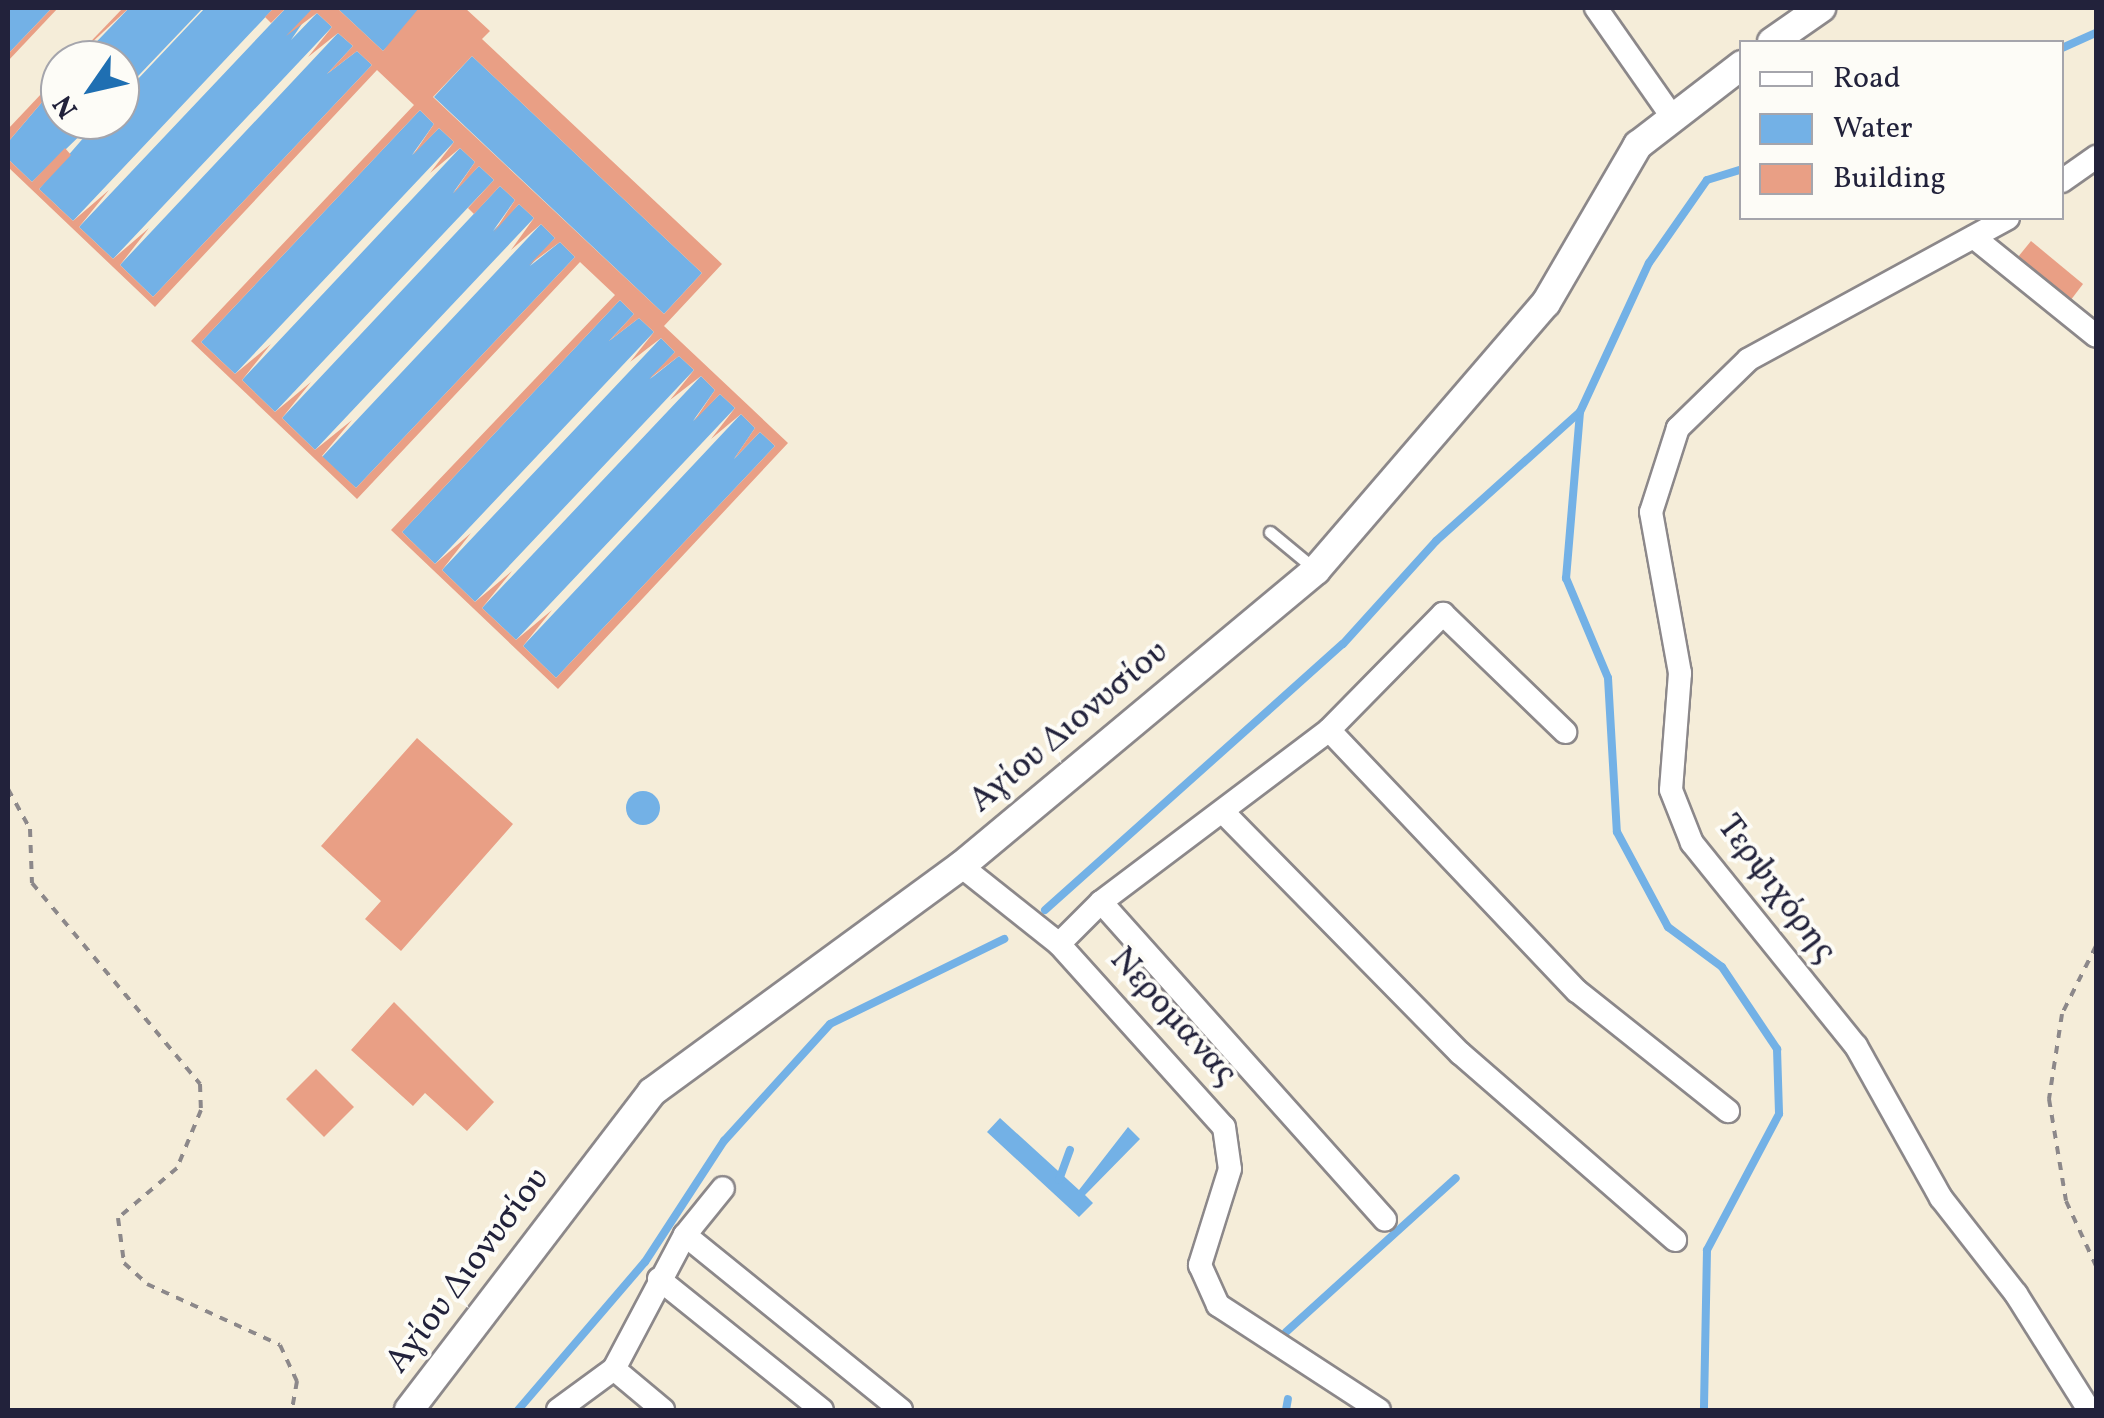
<!DOCTYPE html>
<meta charset="utf-8">
<style>
body{margin:0}
#map{position:relative;width:2104px;height:1418px;overflow:hidden;background:#f5edd9;font-family:Vollkorn,serif}
div>[style]{position:absolute}
[style*='--x']{left:calc(var(--x)*1px);top:calc(var(--y)*1px);width:calc(var(--w)*1px);rotate:calc(var(--a)*1deg)}
.water>*{inset:0;background:#73b1e6}
.round{border-radius:50%}
.stream>*{height:8px;margin:-4px;padding:0 4px;transform-origin:4px;border-radius:4px;background:#73b1e6}
.building>*{inset:0;background:#e99f85}
.path>*{height:4px;margin-top:-2px;transform-origin:0;background:repeating-linear-gradient(90deg,#8c888a 0 8px,transparent 0 16px)}
.roads{filter:drop-shadow(2px 0 #8c888a) drop-shadow(-2px 0 #8c888a) drop-shadow(0 2px #8c888a) drop-shadow(0 -2px #8c888a)}
.service>*{height:11px;margin:-5.5px;padding:0 5.5px;transform-origin:5.5px;border-radius:5.5px;background:#fff}
.minor>*{height:22px;margin:-11px;padding:0 11px;transform-origin:11px;border-radius:11px;background:#fff}
.tertiary>*{height:28px;margin:-14px;padding:0 14px;transform-origin:14px;border-radius:14px;background:#fff}
span{translate:-50% -50%;white-space:nowrap;text-align:center;line-height:1.15;-webkit-text-stroke:8px #fdfcf7;paint-order:stroke}
.street-label{font-size:35px;color:#22223b}
.frame{position:absolute;inset:0;border:10px solid #22223b;pointer-events:none}
.legend{position:absolute;left:1739px;top:40px;width:325px;height:180px;box-sizing:border-box;background:#fdfcf7;border:2px solid #a5a5ac;margin:0;padding:12px 18px;list-style:none;font-size:30px;color:#22223b}
.legend li{display:flex;align-items:center;gap:20px;height:50px}
.legend b{width:50px;border:2px solid #a5a5ac}
.north{position:absolute;left:40px;top:40px;width:100px;height:100px;box-sizing:border-box;background:#fdfcf7;border:2px solid #a5a5ac;border-radius:50%;rotate:236deg;font-size:28px;font-weight:700;line-height:40px;text-align:center;color:#22223b}
.north::after{content:'';display:block;margin:auto;width:35px;height:45px;background:#1f6fb2;clip-path:polygon(50% 0,100% 100%,50% 72%,0 100%)}
</style>
<div id="map">
<div class="water">
<i style="clip-path:polygon(8px 8px,52px 8px,8px 54px)"></i>
<i style="clip-path:polygon(129px 8px,203px 8px,120px 95px,120px 60px,79px 60px)"></i>
<i style="clip-path:polygon(205px 8px,274px 8px,73px 221px,39px 189px,99px 120px,120px 120px,120px 98px)"></i>
<i style="clip-path:polygon(286px 8px,312px 9px,291px 40px,317px 13px,332px 27px,113px 259px,79px 227px)"></i>
<i style="clip-path:polygon(337px 8px,419px 8px,422px 11px,383px 51px)"></i>
<i style="clip-path:polygon(338px 33px,353px 46px,327px 74px,357px 51px,372px 65px,153px 297px,120px 265px)"></i>
<i style="clip-path:polygon(472px 56px,702px 273px,664px 314px,434px 97px)"></i>
<i style="clip-path:polygon(60px 81px,60px 120px,96px 120px,32px 182px,8px 159px,8px 142px)"></i>
<i style="clip-path:polygon(420px 110px,434px 124px,412px 155px,439px 128px,454px 142px,235px 374px,201px 342px)"></i>
<i style="clip-path:polygon(460px 148px,475px 162px,453px 193px,479px 166px,494px 180px,275px 412px,242px 380px)"></i>
<i style="clip-path:polygon(500px 186px,515px 200px,493px 231px,519px 204px,534px 218px,315px 450px,282px 418px)"></i>
<i style="clip-path:polygon(541px 224px,555px 238px,530px 266px,560px 242px,575px 257px,356px 488px,322px 457px)"></i>
<i style="clip-path:polygon(620px 300px,634px 314px,609px 341px,639px 318px,654px 332px,435px 564px,402px 532px)"></i>
<i style="clip-path:polygon(661px 338px,675px 352px,650px 379px,679px 356px,694px 370px,475px 602px,442px 570px)"></i>
<i style="clip-path:polygon(701px 376px,715px 390px,693px 421px,720px 394px,735px 408px,516px 640px,482px 608px)"></i>
<i style="clip-path:polygon(741px 414px,755px 428px,734px 459px,760px 432px,775px 446px,556px 678px,523px 646px)"></i>
<i class="round" style="left:626px;top:791px;width:34px;height:34px"></i>
<i style="clip-path:polygon(1000px 1118px,1079px 1190px,1128px 1127px,1140px 1139px,1085px 1195px,1093px 1203px,1079px 1217px,987px 1132px)"></i>
</div>
<div class="stream">
<i style="--x:2062;--y:48;--w:37;--a:-24"></i>
<i style="--x:1580;--y:412;--w:167;--a:94.8"></i>
<i style="--x:1566;--y:578;--w:108;--a:67.2"></i>
<i style="--x:1608;--y:678;--w:154;--a:86.7"></i>
<i style="--x:1617;--y:832;--w:108;--a:61.8"></i>
<i style="--x:1668;--y:927;--w:67;--a:36.5"></i>
<i style="--x:1722;--y:967;--w:99;--a:56.1"></i>
<i style="--x:1777;--y:1049;--w:65;--a:88.2"></i>
<i style="--x:1779;--y:1114;--w:154;--a:117.9"></i>
<i style="--x:1707;--y:1250;--w:160;--a:91.1"></i>
<i style="--x:1045;--y:910;--w:399;--a:-41.8"></i>
<i style="--x:1343;--y:644;--w:139;--a:-47.9"></i>
<i style="--x:1436;--y:541;--w:193;--a:-41.9"></i>
<i style="--x:1580;--y:412;--w:164;--a:-65.2"></i>
<i style="--x:1649;--y:263;--w:101;--a:-55.1"></i>
<i style="--x:1707;--y:180;--w:37;--a:-17"></i>
<i style="--x:1059;--y:1180;--w:32;--a:-70"></i>
<i style="--x:1286;--y:1332;--w:229;--a:-42.2"></i>
<i style="--x:518;--y:1410;--w:195;--a:-49.4"></i>
<i style="--x:645;--y:1262;--w:145;--a:-56.9"></i>
<i style="--x:724;--y:1141;--w:158;--a:-47.8"></i>
<i style="--x:830;--y:1024;--w:194;--a:-26"></i>
<i style="--x:1286;--y:1410;--w:11;--a:-80"></i>
</div>
<div class="building">
<i style="clip-path:polygon(52px 8px,58px 8px,8px 61px,8px 54px)"></i>
<i style="clip-path:polygon(123px 8px,129px 8px,73px 60px)"></i>
<i style="clip-path:polygon(274px 8px,286px 8px,271px 23px,265px 17px)"></i>
<i style="clip-path:polygon(evenodd,313px 8px,337px 8px,383px 51px,419px 8px,465px 8px,490px 31px,482px 39px,722px 264px,664px 326px,788px 443px,558px 689px,391px 530px,615px 295px,580px 262px,357px 499px,191px 341px,414px 105px,377px 70px,155px 307px,8px 167px,8px 159px,32px 182px,65px 148px,71px 155px,39px 189px,73px 221px,109px 190px,79px 227px,113px 259px,149px 228px,120px 265px,153px 297px,372px 65px,357px 51px,327px 74px,353px 46px,338px 33px,308px 57px,332px 27px,317px 13px,286px 36px,313px 8px,472px 56px,702px 273px,664px 314px,433px 97px,472px 56px,313px 8px,420px 110px,434px 124px,413px 155px,439px 128px,454px 142px,430px 173px,460px 148px,475px 162px,453px 194px,479px 166px,494px 180px,468px 208px,474px 214px,500px 186px,515px 200px,494px 232px,519px 204px,534px 218px,511px 250px,541px 224px,555px 238px,529px 265px,560px 242px,575px 257px,356px 488px,322px 456px,352px 420px,315px 450px,282px 418px,311px 382px,275px 412px,242px 380px,271px 344px,235px 374px,201px 342px,420px 110px,313px 8px,620px 300px,634px 314px,609px 341px,639px 318px,654px 332px,630px 362px,661px 338px,675px 352px,649px 379px,679px 356px,694px 370px,670px 400px,701px 376px,715px 390px,694px 421px,720px 394px,735px 408px,711px 439px,741px 414px,755px 428px,734px 459px,760px 432px,775px 446px,556px 678px,523px 646px,552px 610px,516px 640px,482px 608px,512px 571px,475px 602px,442px 570px,471px 533px,435px 564px,402px 532px,620px 300px)"></i>
<i style="clip-path:polygon(60px 74px,60px 81px,8px 142px,8px 129px)"></i>
<i style="clip-path:polygon(2031px 241px,2083px 284px,2067px 305px,2014px 262px)"></i>
<i style="clip-path:polygon(417px 738px,513px 824px,401px 951px,365px 919px,381px 901px,321px 846px)"></i>
<i style="clip-path:polygon(394px 1002px,494px 1102px,467px 1131px,425px 1093px,413px 1106px,351px 1050px)"></i>
<i style="clip-path:polygon(316px 1069px,354px 1107px,324px 1137px,286px 1099px)"></i>
</div>
<div class="path">
<i style="--x:8;--y:789;--w:46;--a:61.2"></i>
<i style="--x:30;--y:829;--w:54;--a:87.9"></i>
<i style="--x:32;--y:883;--w:262;--a:50.1"></i>
<i style="--x:200;--y:1084;--w:26;--a:88"></i>
<i style="--x:201;--y:1110;--w:63;--a:112.5"></i>
<i style="--x:177;--y:1168;--w:77;--a:139.7"></i>
<i style="--x:118;--y:1218;--w:45;--a:82.4"></i>
<i style="--x:124;--y:1263;--w:31;--a:42"></i>
<i style="--x:147;--y:1284;--w:146;--a:24.6"></i>
<i style="--x:280;--y:1345;--w:40;--a:65"></i>
<i style="--x:297;--y:1381;--w:29;--a:100"></i>
<i style="--x:2096;--y:946;--w:76;--a:116.6"></i>
<i style="--x:2062;--y:1014;--w:86;--a:98.7"></i>
<i style="--x:2049;--y:1099;--w:103;--a:80.5"></i>
<i style="--x:2066;--y:1201;--w:72;--a:65.2"></i>
</div>
<div class="roads">
<div class="service">
<i style="--x:1270;--y:532;--w:60;--a:39.6"></i>
</div>
<div class="minor">
<i style="--x:1596;--y:8;--w:131;--a:55"></i>
<i style="--x:2062;--y:181;--w:42;--a:-35.2"></i>
<i style="--x:2008;--y:218;--w:296;--a:151.4"></i>
<i style="--x:1748;--y:360;--w:98;--a:135.8"></i>
<i style="--x:1678;--y:428;--w:88;--a:107.8"></i>
<i style="--x:1651;--y:512;--w:164;--a:79.8"></i>
<i style="--x:1680;--y:673;--w:117;--a:94.4"></i>
<i style="--x:1671;--y:790;--w:57;--a:68.4"></i>
<i style="--x:1692;--y:843;--w:261;--a:51.1"></i>
<i style="--x:1856;--y:1046;--w:174;--a:60.8"></i>
<i style="--x:1941;--y:1198;--w:122;--a:52"></i>
<i style="--x:2016;--y:1294;--w:137;--a:57.8"></i>
<i style="--x:1976;--y:239;--w:154;--a:38.9"></i>
<i style="--x:1329;--y:730;--w:360;--a:46.5"></i>
<i style="--x:1577;--y:991;--w:193;--a:38.5"></i>
<i style="--x:1224;--y:813;--w:337;--a:45.5"></i>
<i style="--x:1460;--y:1053;--w:285;--a:41"></i>
<i style="--x:961;--y:866;--w:125;--a:38.5"></i>
<i style="--x:1059;--y:944;--w:246;--a:48"></i>
<i style="--x:1224;--y:1127;--w:42;--a:81.9"></i>
<i style="--x:1230;--y:1169;--w:101;--a:107.4"></i>
<i style="--x:1200;--y:1265;--w:44;--a:65.8"></i>
<i style="--x:1218;--y:1305;--w:192;--a:33.1"></i>
<i style="--x:1101;--y:902;--w:426;--a:48.2"></i>
<i style="--x:1059;--y:944;--w:59;--a:-45"></i>
<i style="--x:1101;--y:902;--w:286;--a:-37"></i>
<i style="--x:1329;--y:730;--w:163;--a:-45.5"></i>
<i style="--x:1443;--y:614;--w:170;--a:44"></i>
<i style="--x:685;--y:1235;--w:278;--a:39"></i>
<i style="--x:659;--y:1279;--w:209;--a:38.8"></i>
<i style="--x:614;--y:1369;--w:64;--a:39.9"></i>
<i style="--x:558;--y:1410;--w:69;--a:-36.2"></i>
<i style="--x:614;--y:1369;--w:152;--a:-62.1"></i>
<i style="--x:685;--y:1235;--w:60;--a:-51"></i>
</div>
<div class="tertiary">
<i style="--x:1772;--y:42;--w:60;--a:-34.8"></i>
<i style="--x:409;--y:1410;--w:400;--a:-52.6"></i>
<i style="--x:652;--y:1092;--w:383;--a:-36.2"></i>
<i style="--x:961;--y:866;--w:462;--a:-39.8"></i>
<i style="--x:1316;--y:570;--w:352;--a:-49.3"></i>
<i style="--x:1546;--y:303;--w:183;--a:-59.8"></i>
<i style="--x:1638;--y:145;--w:131;--a:-37.6"></i>
</div>
</div>
<div class="street-label">
<span style="left:1069px;top:727px;rotate:-40deg">Αγίου Διονυσίου</span>
<span style="left:1776px;top:889px;rotate:53deg">Τερψιχόρης</span>
<span style="left:1173px;top:1017px;rotate:48deg">Νερομανας</span>
<span style="left:468px;top:1271px;rotate:-53deg">Αγίου Διονυσίου</span>
</div>
<div class="frame"></div>
<ul class="legend">
<li><b style="height:12px;background:#fff"></b>Road</li>
<li><b style="height:28px;background:#73b1e6"></b>Water</li>
<li><b style="height:28px;background:#e99f85"></b>Building</li>
</ul>
<div class="north">N</div>
</div>
